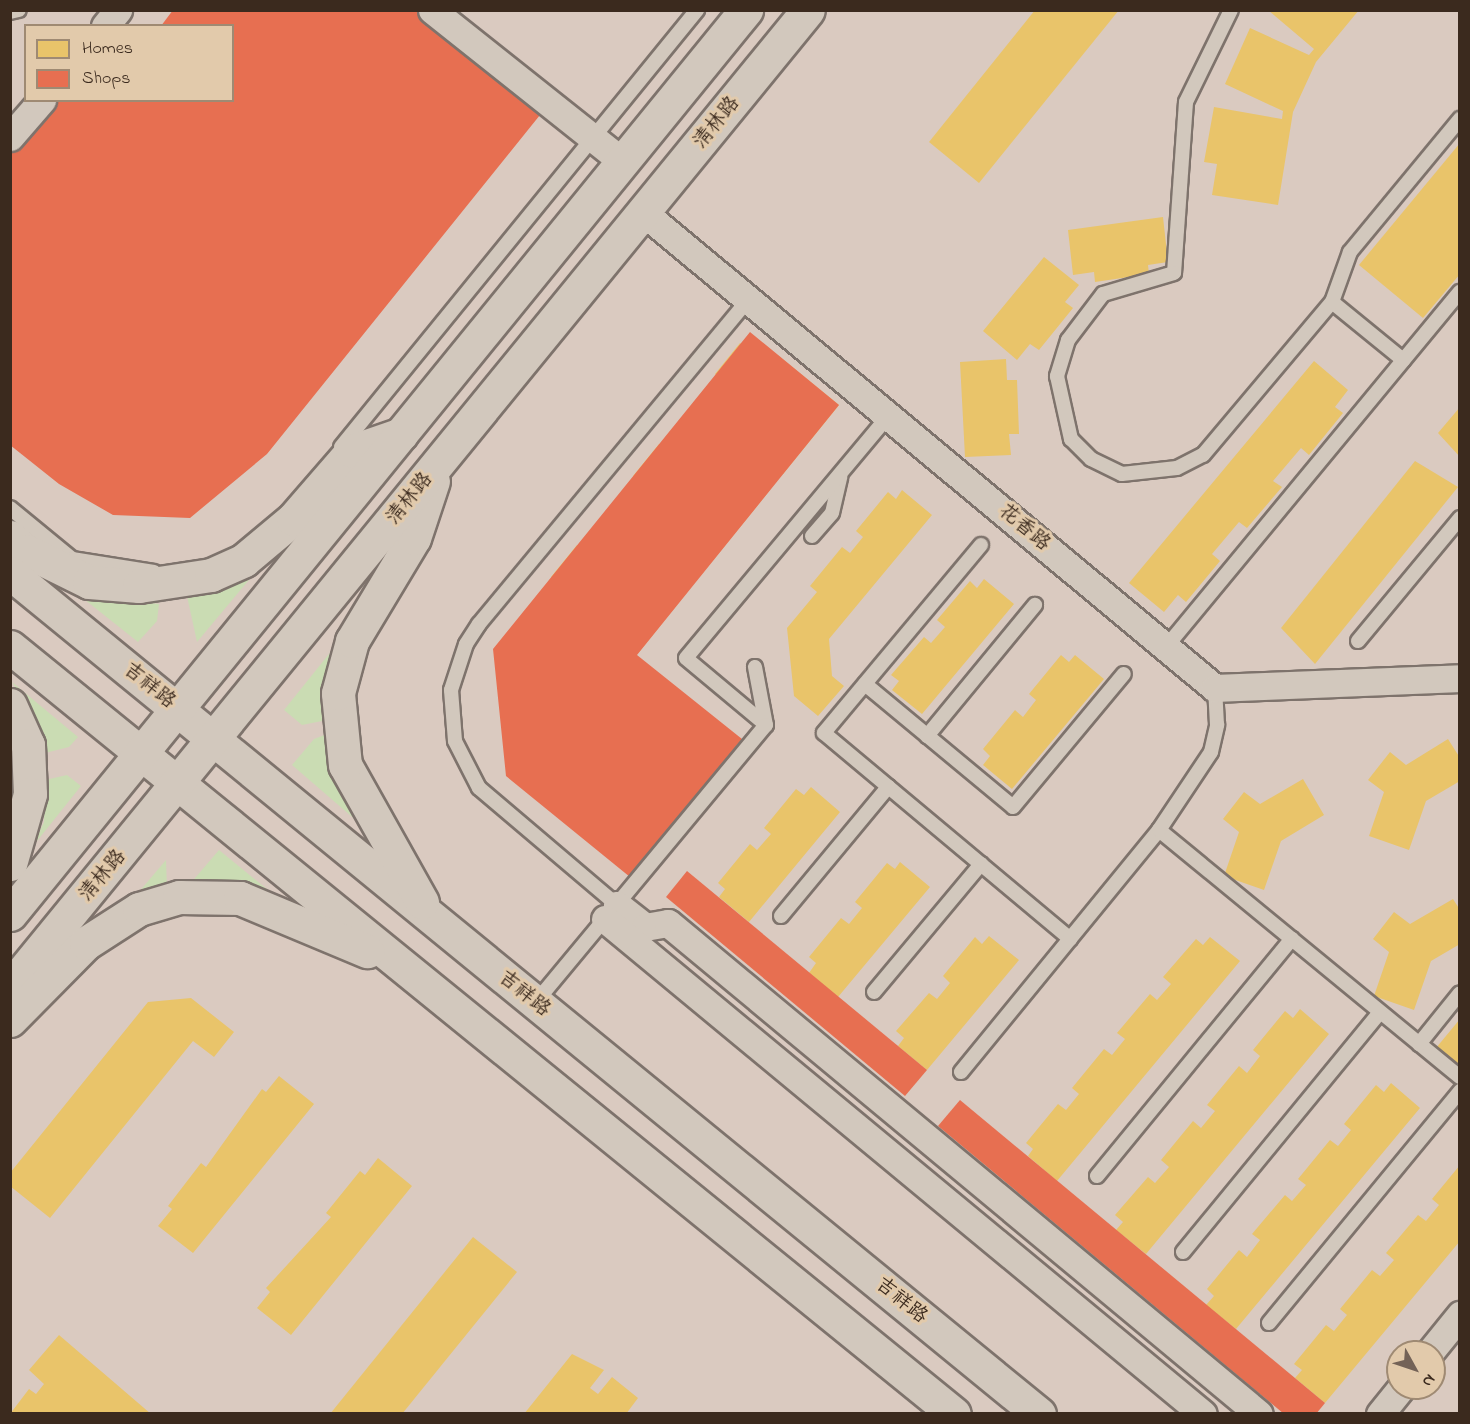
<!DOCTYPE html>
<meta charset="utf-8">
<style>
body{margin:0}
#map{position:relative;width:1470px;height:1424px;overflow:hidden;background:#dacac0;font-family:"Indie Flower","LXGW WenKai TC",sans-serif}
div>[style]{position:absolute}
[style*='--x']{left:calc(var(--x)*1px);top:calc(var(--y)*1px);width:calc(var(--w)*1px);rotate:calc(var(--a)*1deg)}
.green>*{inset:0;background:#cadcb3}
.homes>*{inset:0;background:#e9c46a}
.shops>*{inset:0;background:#e76f51}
.roads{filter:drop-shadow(2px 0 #7e736c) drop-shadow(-2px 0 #7e736c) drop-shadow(0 2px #7e736c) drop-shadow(0 -2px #7e736c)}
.lane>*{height:14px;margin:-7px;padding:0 7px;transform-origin:7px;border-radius:7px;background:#d2c8bd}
.street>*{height:27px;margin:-13.5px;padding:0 13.5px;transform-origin:13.5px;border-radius:13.5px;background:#d2c8bd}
.secondary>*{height:33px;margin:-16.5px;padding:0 16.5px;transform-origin:16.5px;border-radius:16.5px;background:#d2c8bd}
span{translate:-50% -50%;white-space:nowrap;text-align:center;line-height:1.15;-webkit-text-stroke:6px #e2caab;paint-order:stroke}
.street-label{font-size:20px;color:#3b2a1e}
.frame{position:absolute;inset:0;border:12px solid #3b2a1e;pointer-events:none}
.legend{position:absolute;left:24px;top:24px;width:210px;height:78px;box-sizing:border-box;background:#e2caab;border:2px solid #9f8a73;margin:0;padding:8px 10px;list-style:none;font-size:18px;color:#3b2a1e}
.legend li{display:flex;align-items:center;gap:12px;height:30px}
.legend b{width:30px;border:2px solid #9f8a73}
.north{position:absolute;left:1386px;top:1340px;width:60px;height:60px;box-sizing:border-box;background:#e2caab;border:2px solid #9f8a73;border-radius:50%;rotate:130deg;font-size:16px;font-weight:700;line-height:24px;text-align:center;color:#3b2a1e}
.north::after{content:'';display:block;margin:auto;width:21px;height:27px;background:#736257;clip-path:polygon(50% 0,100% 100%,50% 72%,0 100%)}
</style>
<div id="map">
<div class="green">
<i style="clip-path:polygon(263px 563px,197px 642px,187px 596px)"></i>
<i style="clip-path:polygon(60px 580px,110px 598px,159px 604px,157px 621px,138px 642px)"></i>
<i style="clip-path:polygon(353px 624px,327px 720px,302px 725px,284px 710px)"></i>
<i style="clip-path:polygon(12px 682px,78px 737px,69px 747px,41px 754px,34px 715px)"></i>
<i style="clip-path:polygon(327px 734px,380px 841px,292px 765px,314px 739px)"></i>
<i style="clip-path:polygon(67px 775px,81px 786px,33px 846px,44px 822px,45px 780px)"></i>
<i style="clip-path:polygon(219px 850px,289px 907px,189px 885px)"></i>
<i style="clip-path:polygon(166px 860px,167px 888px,115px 920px)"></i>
</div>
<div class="homes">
<i style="clip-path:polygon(1035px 10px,1119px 10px,979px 183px,929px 142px)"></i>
<i style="clip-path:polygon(1268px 10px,1359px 10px,1316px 62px,1293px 112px,1278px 205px,1212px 195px,1217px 164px,1204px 162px,1214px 107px,1282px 119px,1283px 111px,1225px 84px,1250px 28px,1309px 55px,1314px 49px)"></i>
<i style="clip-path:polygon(1460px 143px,1460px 274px,1423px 318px,1359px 265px)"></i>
<i style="clip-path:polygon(1163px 217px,1168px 262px,1148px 265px,1149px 274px,1095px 282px,1094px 272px,1073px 275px,1068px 230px)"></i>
<i style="clip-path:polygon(1044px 257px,1079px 285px,1065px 302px,1073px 308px,1039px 350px,1030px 344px,1017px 360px,983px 331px)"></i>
<i style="clip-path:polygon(740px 343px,767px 364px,775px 353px,839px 405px,783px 474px,759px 454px,768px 442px,756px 431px,723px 472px,736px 482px,746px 470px,770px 490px,701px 575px,676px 555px,686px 543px,674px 533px,641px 573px,653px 583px,663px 571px,688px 591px,619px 677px,594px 657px,604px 644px,592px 634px,576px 654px,632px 699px,645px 684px,718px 743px,639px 841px,631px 835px,623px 846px,598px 826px,607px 815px,581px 794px,573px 805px,548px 785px,557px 775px,549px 769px,578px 733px,598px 749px,607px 738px,566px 704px,568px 725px,539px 761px,527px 751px,537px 739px,527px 731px,521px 668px,532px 654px,519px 644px,530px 630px,543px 640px,559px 620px,553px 616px,565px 601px,571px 606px,577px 598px,551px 577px,577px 545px,603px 566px,609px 559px,603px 554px,615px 539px,621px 544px,641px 519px,635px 515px,647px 499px,653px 504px,659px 497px,633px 476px,659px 444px,685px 465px,691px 457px,685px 453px,697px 437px,703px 443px,723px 418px,717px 413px,729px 398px,735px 403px,741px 396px,715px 374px)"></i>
<i style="clip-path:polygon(1006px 359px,1007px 380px,1017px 380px,1019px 434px,1009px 434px,1011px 455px,965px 457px,960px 362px)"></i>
<i style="clip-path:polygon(1314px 361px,1348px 390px,1335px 407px,1343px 413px,1309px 455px,1301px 448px,1273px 481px,1282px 487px,1247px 528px,1239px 522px,1212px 554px,1220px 561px,1186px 602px,1178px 595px,1164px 612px,1129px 583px)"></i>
<i style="clip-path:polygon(1460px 407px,1460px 457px,1438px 433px)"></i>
<i style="clip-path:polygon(1415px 461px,1458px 487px,1315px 664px,1281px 628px)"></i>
<i style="clip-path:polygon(902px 490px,932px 515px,829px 639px,832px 676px,844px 686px,818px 716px,794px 696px,787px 628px,817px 592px,810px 586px,842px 547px,850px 553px,863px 537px,856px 531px,888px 492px,896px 499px)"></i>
<i style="clip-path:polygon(984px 579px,1014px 604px,922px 714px,892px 690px,899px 681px,891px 675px,924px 637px,931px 643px,945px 627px,937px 620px,970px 581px,977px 588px)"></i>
<i style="clip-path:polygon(1061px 655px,1069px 662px,1075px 655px,1104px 679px,1012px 789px,983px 765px,990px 756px,983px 749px,1015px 710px,1023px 717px,1036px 700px,1029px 694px)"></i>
<i style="clip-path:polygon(1448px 739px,1460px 758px,1460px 781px,1426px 801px,1409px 850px,1369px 836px,1384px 792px,1368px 780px,1390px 752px,1406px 765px)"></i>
<i style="clip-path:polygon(1303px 779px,1324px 815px,1281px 841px,1264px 890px,1224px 876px,1239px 832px,1223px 819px,1244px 792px,1260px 804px)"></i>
<i style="clip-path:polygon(811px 787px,840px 812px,749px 922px,719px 897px,725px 889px,718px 883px,750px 844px,757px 850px,771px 834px,764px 828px,796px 789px,804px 795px)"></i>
<i style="clip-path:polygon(900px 862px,930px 887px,838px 997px,809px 973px,816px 963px,809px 957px,841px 918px,849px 924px,862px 908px,855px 902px,887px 863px,895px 869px)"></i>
<i style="clip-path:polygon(1453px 899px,1460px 910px,1460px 944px,1431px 961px,1414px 1010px,1374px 996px,1389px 952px,1373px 939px,1394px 912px,1410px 924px)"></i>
<i style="clip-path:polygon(989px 936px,1019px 960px,927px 1070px,898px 1046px,904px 1038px,896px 1031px,929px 993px,937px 999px,950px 983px,943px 976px,975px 937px,982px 944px)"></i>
<i style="clip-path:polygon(1210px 937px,1240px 961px,1057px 1181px,1028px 1156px,1033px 1149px,1026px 1143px,1058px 1104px,1066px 1110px,1079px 1094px,1072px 1088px,1104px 1049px,1112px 1055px,1125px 1039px,1117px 1033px,1150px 994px,1157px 1000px,1171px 984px,1163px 977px,1196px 939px,1203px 945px)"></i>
<i style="clip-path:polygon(191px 998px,234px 1032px,214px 1057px,193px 1041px,50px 1218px,10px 1186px,10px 1173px,148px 1002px)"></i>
<i style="clip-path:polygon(1300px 1009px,1329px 1034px,1146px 1254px,1116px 1230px,1123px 1222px,1115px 1215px,1148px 1177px,1155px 1183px,1169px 1167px,1161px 1160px,1193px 1121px,1201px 1128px,1215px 1111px,1207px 1105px,1239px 1066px,1247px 1073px,1260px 1056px,1253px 1050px,1285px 1011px,1293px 1018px)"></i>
<i style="clip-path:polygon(1460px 1019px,1460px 1067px,1436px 1048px)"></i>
<i style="clip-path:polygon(279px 1076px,314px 1104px,193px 1253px,158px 1226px,172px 1209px,168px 1206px,201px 1163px,206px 1167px,262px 1089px,266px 1092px)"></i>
<i style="clip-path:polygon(1391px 1083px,1420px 1108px,1236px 1329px,1206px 1305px,1214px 1296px,1207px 1289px,1239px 1250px,1247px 1257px,1260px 1240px,1252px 1234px,1285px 1195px,1292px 1201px,1306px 1185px,1298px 1179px,1330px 1140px,1338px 1146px,1351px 1130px,1344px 1124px,1376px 1085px,1384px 1092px)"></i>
<i style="clip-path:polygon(378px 1158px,412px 1186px,291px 1335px,257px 1308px,270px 1292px,266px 1288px,331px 1217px,326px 1213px,360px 1171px,365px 1175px)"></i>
<i style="clip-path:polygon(1460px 1165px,1460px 1241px,1325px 1403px,1295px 1378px,1302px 1370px,1294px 1364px,1326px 1325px,1334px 1331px,1347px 1315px,1340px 1309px,1372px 1270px,1380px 1276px,1394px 1260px,1386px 1253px,1418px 1215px,1426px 1221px,1439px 1205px,1432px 1199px)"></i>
<i style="clip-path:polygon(473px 1237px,517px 1272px,402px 1414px,330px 1414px)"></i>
<i style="clip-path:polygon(59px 1335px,151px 1414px,10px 1414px,29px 1389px,36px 1394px,44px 1384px,29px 1370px)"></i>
<i style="clip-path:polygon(572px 1354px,604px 1370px,590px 1388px,598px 1394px,612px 1377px,638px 1398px,626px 1414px,524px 1414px)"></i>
</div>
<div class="shops">
<i style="clip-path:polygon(173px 10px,419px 10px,544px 110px,267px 454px,190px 518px,113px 515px,59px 484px,10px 445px,10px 154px,55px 100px,232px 100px,232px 26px,161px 26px)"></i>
<i style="clip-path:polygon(750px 332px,839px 405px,637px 655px,742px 739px,630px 877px,506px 776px,493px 649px)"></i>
<i style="clip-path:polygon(687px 871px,927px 1070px,905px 1096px,666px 897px)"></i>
<i style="clip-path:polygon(960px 1100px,1325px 1403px,1316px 1414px,1284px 1414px,938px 1126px)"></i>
</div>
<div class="roads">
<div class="lane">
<i style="--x:1231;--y:10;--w:102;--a:116.1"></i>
<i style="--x:1186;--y:102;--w:171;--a:94"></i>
<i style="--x:1174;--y:273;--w:74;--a:163.5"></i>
<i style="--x:1103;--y:294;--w:58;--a:127.3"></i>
<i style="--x:1068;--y:340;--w:38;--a:107"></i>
<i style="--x:1057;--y:376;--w:65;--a:77.5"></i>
<i style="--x:1071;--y:439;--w:28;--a:45"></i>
<i style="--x:1091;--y:459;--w:34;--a:26"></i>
<i style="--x:1122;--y:474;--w:55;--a:-6.2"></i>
<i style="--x:1177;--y:468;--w:29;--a:-27"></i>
<i style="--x:1203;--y:455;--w:200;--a:-49.9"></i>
<i style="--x:1332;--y:302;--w:92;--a:39.2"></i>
<i style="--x:10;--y:12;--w:9;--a:-13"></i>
<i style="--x:1332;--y:302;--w:53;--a:-70.2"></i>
<i style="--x:1350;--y:252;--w:173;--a:-50.4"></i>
<i style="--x:341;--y:447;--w:564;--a:-50.83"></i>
<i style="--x:10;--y:508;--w:80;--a:39.4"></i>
<i style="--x:72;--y:559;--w:83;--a:9"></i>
<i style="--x:812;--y:536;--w:30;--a:-49"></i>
<i style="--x:832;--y:513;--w:37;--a:-77"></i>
<i style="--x:981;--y:545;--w:245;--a:129.9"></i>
<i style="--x:824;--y:733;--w:321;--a:39.9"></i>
<i style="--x:1358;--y:641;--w:160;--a:-50.3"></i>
<i style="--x:1166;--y:647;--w:461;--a:-50.4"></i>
<i style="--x:755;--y:667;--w:59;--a:79.3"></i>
<i style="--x:865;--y:684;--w:192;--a:39.7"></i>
<i style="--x:1013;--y:807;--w:173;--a:-50.2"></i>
<i style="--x:766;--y:725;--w:104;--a:-140.1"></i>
<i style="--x:686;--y:658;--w:317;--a:-50.1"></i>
<i style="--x:927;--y:736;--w:170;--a:-50.5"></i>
<i style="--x:1159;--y:830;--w:389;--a:39.4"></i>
<i style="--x:617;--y:905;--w:181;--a:-139.7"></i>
<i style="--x:479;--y:788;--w:53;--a:-117.1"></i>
<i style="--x:455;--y:741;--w:51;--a:-94.5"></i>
<i style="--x:451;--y:690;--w:48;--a:-71.9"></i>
<i style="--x:466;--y:644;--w:24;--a:-57"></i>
<i style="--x:479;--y:624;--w:424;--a:-50.3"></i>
<i style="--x:781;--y:916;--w:168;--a:-50.3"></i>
<i style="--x:874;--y:992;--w:167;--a:-50.1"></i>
<i style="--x:535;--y:1003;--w:361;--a:-50.3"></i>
<i style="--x:1419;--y:1044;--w:65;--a:-51.2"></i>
<i style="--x:961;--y:1072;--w:313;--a:-50.7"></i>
<i style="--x:1159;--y:830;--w:94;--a:-56.3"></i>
<i style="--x:1211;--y:752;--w:28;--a:-77"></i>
<i style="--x:1217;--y:725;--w:37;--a:-93"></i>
<i style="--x:1097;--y:1176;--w:307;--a:-50.6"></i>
<i style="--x:1183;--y:1252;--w:310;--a:-50.6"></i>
<i style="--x:1269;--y:1323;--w:301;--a:-50.5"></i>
</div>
<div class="street">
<i style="--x:432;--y:10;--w:244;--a:38.5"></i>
<i style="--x:105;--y:26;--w:21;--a:-51"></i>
<i style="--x:10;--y:137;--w:49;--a:-49.1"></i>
<i style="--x:644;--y:213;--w:743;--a:39.76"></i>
<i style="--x:1215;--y:688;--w:245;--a:-2.3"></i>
<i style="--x:617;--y:905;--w:36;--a:38"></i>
<i style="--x:645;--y:927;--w:23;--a:-10"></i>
<i style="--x:668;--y:923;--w:768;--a:39.72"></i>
<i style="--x:605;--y:919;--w:776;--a:39.62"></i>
<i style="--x:1430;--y:1352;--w:48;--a:-51"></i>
<i style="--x:1380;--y:1414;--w:33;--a:-51"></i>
</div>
<div class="secondary">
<i style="--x:10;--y:537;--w:21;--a:41"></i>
<i style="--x:26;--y:551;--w:70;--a:26.2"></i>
<i style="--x:89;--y:582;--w:50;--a:4.6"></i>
<i style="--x:139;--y:586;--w:73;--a:-8.7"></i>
<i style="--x:211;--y:575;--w:36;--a:-24"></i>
<i style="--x:244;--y:560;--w:64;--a:-39.9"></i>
<i style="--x:293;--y:519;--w:90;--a:-49.1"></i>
<i style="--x:352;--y:451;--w:52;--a:-19.1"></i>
<i style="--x:10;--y:573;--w:1329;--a:39.26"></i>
<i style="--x:10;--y:647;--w:1216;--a:39.09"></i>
<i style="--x:10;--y:705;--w:44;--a:65.8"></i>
<i style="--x:28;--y:745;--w:49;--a:87.7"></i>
<i style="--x:30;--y:794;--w:73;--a:105.9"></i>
<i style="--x:422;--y:902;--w:157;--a:-119.3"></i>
<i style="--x:345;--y:765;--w:72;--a:-95.6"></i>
<i style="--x:338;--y:693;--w:54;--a:-74.9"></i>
<i style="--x:352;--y:641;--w:120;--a:-59"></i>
<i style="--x:414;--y:538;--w:60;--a:-71.6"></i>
<i style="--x:10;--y:914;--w:1166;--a:-50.85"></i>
<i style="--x:10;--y:987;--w:1261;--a:-50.76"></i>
<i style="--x:10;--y:1020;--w:108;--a:-45.4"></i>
<i style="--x:86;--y:943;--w:63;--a:-32.7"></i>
<i style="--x:139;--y:909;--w:42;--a:-16.7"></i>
<i style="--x:179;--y:897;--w:61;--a:0.9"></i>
<i style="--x:240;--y:898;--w:138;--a:22.7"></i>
</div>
</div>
<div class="street-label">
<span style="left:717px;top:123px;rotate:-51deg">清林路</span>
<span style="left:410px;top:499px;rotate:-51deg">清林路</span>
<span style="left:1024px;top:528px;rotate:40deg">花香路</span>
<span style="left:149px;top:686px;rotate:39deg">吉祥路</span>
<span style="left:103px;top:876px;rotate:-50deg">清林路</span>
<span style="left:524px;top:994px;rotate:39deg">吉祥路</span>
<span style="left:901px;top:1301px;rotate:39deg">吉祥路</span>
</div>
<div class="frame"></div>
<ul class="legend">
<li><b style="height:16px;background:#e9c46a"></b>Homes</li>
<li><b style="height:16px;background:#e76f51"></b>Shops</li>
</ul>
<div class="north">N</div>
</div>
